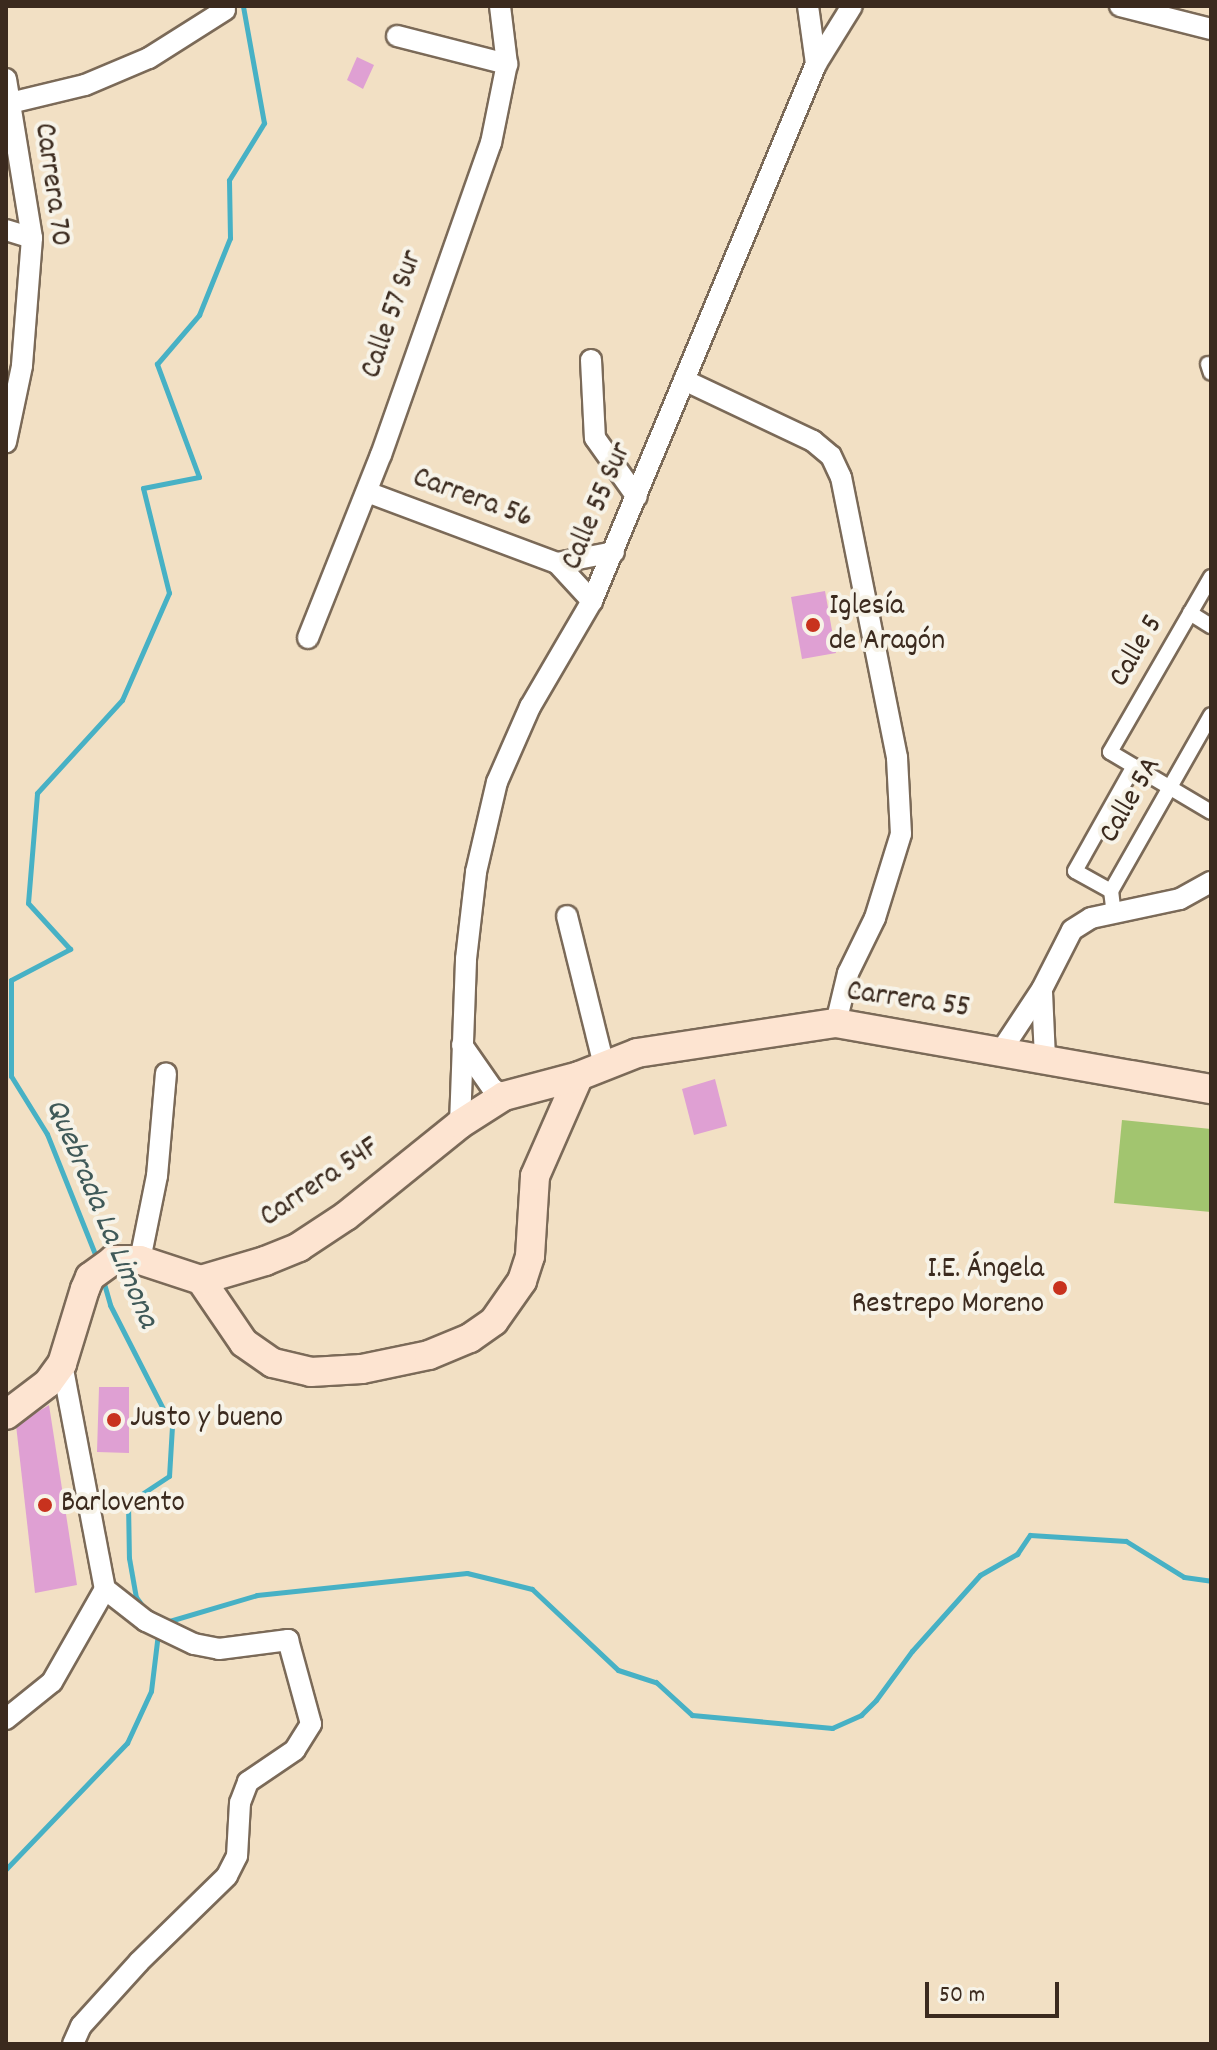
<!DOCTYPE html>
<meta charset="utf-8">
<style>
body{margin:0}
#map{position:relative;width:1217px;height:2050px;overflow:hidden;background:#f2e0c4;font-family:Dekko,sans-serif}
div>[style]{position:absolute}
[style*='--x']{left:calc(var(--x)*1px);top:calc(var(--y)*1px);width:calc(var(--w)*1px);rotate:calc(var(--a)*1deg)}
.green>*{inset:0;background:#a2c56f}
.stream>*{height:5px;margin:-2.5px;padding:0 2.5px;transform-origin:2.5px;border-radius:2.5px;background:#47b1c5}
.building>*{inset:0;background:#dfa0d3}
.roads{filter:drop-shadow(2px 0 #7b6a58) drop-shadow(-2px 0 #7b6a58) drop-shadow(0 2px #7b6a58) drop-shadow(0 -2px #7b6a58)}
.pedestrian>*{height:14px;margin:-7px;padding:0 7px;transform-origin:7px;border-radius:7px;background:#fff}
.minor>*{height:20px;margin:-10px;padding:0 10px;transform-origin:10px;border-radius:10px;background:#fff}
.secondary>*{height:28px;margin:-14px;padding:0 14px;transform-origin:14px;border-radius:14px;background:#fde4d1}
.dots>*{width:22px;height:22px;translate:-50% -50%;box-sizing:border-box;border:4px solid #f7f3e8;border-radius:50%}
span{translate:-50% -50%;white-space:nowrap;text-align:center;line-height:1.15;-webkit-text-stroke:8px #f7f3e8;paint-order:stroke}
.street-label{font-size:30px;color:#3b2a1e}
.poi-label{font-size:30px;color:#3b2a1e}
.left{translate:0 -50%;text-align:left}
.right{translate:-100% -50%;text-align:right}
.water-label{font-size:32px;color:#3f5958;font-style:italic}
.frame{position:absolute;inset:0;border:8px solid #3b2a1e;pointer-events:none}
.scale{position:absolute;left:925px;top:1982px;width:134px;height:36px;box-sizing:border-box;border:4px solid #3b2a1e;border-top:0;padding-left:10px;font-size:24px;line-height:28px;white-space:nowrap;color:#3b2a1e;-webkit-text-stroke:6px #f7f3e8;paint-order:stroke}
</style>
<div id="map">
<div class="green">
<i style="clip-path:polygon(1122px 1120px,1211px 1129px,1211px 1212px,1114px 1203px)"></i>
</div>
<div class="stream">
<i style="--x:97;--y:1259;--w:135;--a:-111.8"></i>
<i style="--x:47;--y:1134;--w:68;--a:-121.8"></i>
<i style="--x:11;--y:1076;--w:96;--a:-90"></i>
<i style="--x:11;--y:980;--w:67;--a:-27.7"></i>
<i style="--x:70;--y:949;--w:62;--a:-132.4"></i>
<i style="--x:28;--y:903;--w:110;--a:-85.3"></i>
<i style="--x:37;--y:793;--w:126;--a:-47.6"></i>
<i style="--x:122;--y:700;--w:117;--a:-66.3"></i>
<i style="--x:169;--y:593;--w:108;--a:-103.9"></i>
<i style="--x:143;--y:488;--w:57;--a:-11.1"></i>
<i style="--x:199;--y:477;--w:121;--a:-110.4"></i>
<i style="--x:157;--y:364;--w:65;--a:-49.4"></i>
<i style="--x:199;--y:315;--w:83;--a:-68.1"></i>
<i style="--x:230;--y:238;--w:58;--a:-91"></i>
<i style="--x:229;--y:180;--w:67;--a:-58.4"></i>
<i style="--x:264;--y:123;--w:119;--a:-100.2"></i>
<i style="--x:103;--y:1280;--w:26;--a:74"></i>
<i style="--x:110;--y:1305;--w:136;--a:62.9"></i>
<i style="--x:172;--y:1426;--w:50;--a:93.4"></i>
<i style="--x:169;--y:1476;--w:49;--a:146.6"></i>
<i style="--x:128;--y:1503;--w:55;--a:89"></i>
<i style="--x:129;--y:1558;--w:40;--a:80"></i>
<i style="--x:136;--y:1597;--w:14;--a:54"></i>
<i style="--x:166;--y:1622;--w:95;--a:-16.5"></i>
<i style="--x:257;--y:1595;--w:211;--a:-6"></i>
<i style="--x:467;--y:1573;--w:67;--a:13.8"></i>
<i style="--x:532;--y:1589;--w:118;--a:43.3"></i>
<i style="--x:618;--y:1670;--w:40;--a:18"></i>
<i style="--x:656;--y:1682;--w:49;--a:42.5"></i>
<i style="--x:692;--y:1715;--w:141;--a:5.3"></i>
<i style="--x:832;--y:1728;--w:32;--a:-24"></i>
<i style="--x:861;--y:1715;--w:21;--a:-45"></i>
<i style="--x:876;--y:1700;--w:61;--a:-53.7"></i>
<i style="--x:912;--y:1651;--w:102;--a:-48.2"></i>
<i style="--x:980;--y:1575;--w:43;--a:-29.6"></i>
<i style="--x:1017;--y:1554;--w:23;--a:-56"></i>
<i style="--x:1030;--y:1535;--w:96;--a:3.6"></i>
<i style="--x:1126;--y:1541;--w:68;--a:31.8"></i>
<i style="--x:1184;--y:1577;--w:27;--a:8"></i>
<i style="--x:6;--y:1869;--w:175;--a:-46.2"></i>
<i style="--x:127;--y:1743;--w:57;--a:-65.2"></i>
<i style="--x:151;--y:1691;--w:58;--a:-83.1"></i>
</div>
<div class="building">
<i style="clip-path:polygon(357px 57px,374px 65px,363px 89px,347px 80px)"></i>
<i style="clip-path:polygon(825px 591px,836px 653px,802px 659px,791px 597px)"></i>
<i style="clip-path:polygon(715px 1079px,727px 1126px,694px 1135px,682px 1089px)"></i>
<i style="clip-path:polygon(99px 1387px,129px 1387px,129px 1453px,97px 1452px)"></i>
<i style="clip-path:polygon(49px 1405px,77px 1585px,35px 1593px,16px 1425px)"></i>
</div>
<div class="roads">
<div class="pedestrian">
<i style="--x:1208;--y:364;--w:9;--a:72"></i>
<i style="--x:1211;--y:577;--w:202;--a:120"></i>
<i style="--x:1110;--y:752;--w:117;--a:30.7"></i>
<i style="--x:1190;--y:613;--w:25;--a:32"></i>
<i style="--x:1111;--y:891;--w:41;--a:-150.9"></i>
<i style="--x:1075;--y:871;--w:120;--a:-60.7"></i>
<i style="--x:1114;--y:915;--w:24;--a:-97"></i>
<i style="--x:1111;--y:891;--w:202;--a:-60.4"></i>
</div>
<div class="minor">
<i style="--x:808;--y:6;--w:59;--a:82.1"></i>
<i style="--x:1120;--y:6;--w:94;--a:14.2"></i>
<i style="--x:397;--y:36;--w:114;--a:14.3"></i>
<i style="--x:6;--y:79;--w:161;--a:80.7"></i>
<i style="--x:32;--y:238;--w:128;--a:94.5"></i>
<i style="--x:22;--y:366;--w:78;--a:101.9"></i>
<i style="--x:6;--y:104;--w:81;--a:-13.5"></i>
<i style="--x:85;--y:85;--w:69;--a:-22.9"></i>
<i style="--x:149;--y:58;--w:90;--a:-32.3"></i>
<i style="--x:6;--y:230;--w:27;--a:17"></i>
<i style="--x:591;--y:360;--w:78;--a:87.1"></i>
<i style="--x:595;--y:438;--w:72;--a:54.6"></i>
<i style="--x:684;--y:380;--w:143;--a:25.3"></i>
<i style="--x:813;--y:441;--w:23;--a:40"></i>
<i style="--x:831;--y:456;--w:23;--a:65"></i>
<i style="--x:841;--y:477;--w:287;--a:78.7"></i>
<i style="--x:897;--y:758;--w:76;--a:87"></i>
<i style="--x:901;--y:834;--w:88;--a:107.2"></i>
<i style="--x:875;--y:918;--w:61;--a:116.1"></i>
<i style="--x:848;--y:973;--w:51;--a:103.5"></i>
<i style="--x:367;--y:492;--w:203;--a:20.5"></i>
<i style="--x:557;--y:563;--w:52;--a:47.4"></i>
<i style="--x:557;--y:563;--w:58;--a:-10.9"></i>
<i style="--x:308;--y:638;--w:197;--a:-68.3"></i>
<i style="--x:381;--y:455;--w:331;--a:-70.6"></i>
<i style="--x:491;--y:143;--w:81;--a:-78.6"></i>
<i style="--x:507;--y:64;--w:58;--a:-96.9"></i>
<i style="--x:567;--y:916;--w:154;--a:76.1"></i>
<i style="--x:1042;--y:992;--w:67;--a:87.4"></i>
<i style="--x:462;--y:1045;--w:52;--a:55.1"></i>
<i style="--x:492;--y:1088;--w:14;--a:34"></i>
<i style="--x:1001;--y:1051;--w:74;--a:-56.5"></i>
<i style="--x:1042;--y:989;--w:66;--a:-63"></i>
<i style="--x:1072;--y:930;--w:22;--a:-32"></i>
<i style="--x:1091;--y:918;--w:91;--a:-12.1"></i>
<i style="--x:1180;--y:899;--w:35;--a:-29"></i>
<i style="--x:460;--y:1124;--w:165;--a:-87.9"></i>
<i style="--x:466;--y:959;--w:88;--a:-83.4"></i>
<i style="--x:476;--y:872;--w:92;--a:-76.9"></i>
<i style="--x:497;--y:782;--w:82;--a:-66.3"></i>
<i style="--x:530;--y:707;--w:123;--a:-59.7"></i>
<i style="--x:592;--y:601;--w:582;--a:-67.36"></i>
<i style="--x:816;--y:64;--w:68;--a:-58.2"></i>
<i style="--x:140;--y:1260;--w:86;--a:-78.6"></i>
<i style="--x:157;--y:1176;--w:103;--a:-85"></i>
<i style="--x:62;--y:1364;--w:229;--a:79.2"></i>
<i style="--x:105;--y:1589;--w:52;--a:38"></i>
<i style="--x:146;--y:1621;--w:53;--a:25.6"></i>
<i style="--x:194;--y:1644;--w:25;--a:11"></i>
<i style="--x:219;--y:1649;--w:70;--a:-7.4"></i>
<i style="--x:288;--y:1640;--w:87;--a:74.7"></i>
<i style="--x:311;--y:1724;--w:31;--a:122"></i>
<i style="--x:295;--y:1750;--w:57;--a:145.8"></i>
<i style="--x:248;--y:1782;--w:22;--a:111"></i>
<i style="--x:240;--y:1803;--w:53;--a:93.2"></i>
<i style="--x:237;--y:1856;--w:22;--a:117"></i>
<i style="--x:227;--y:1876;--w:123;--a:135.7"></i>
<i style="--x:139;--y:1962;--w:86;--a:132.2"></i>
<i style="--x:81;--y:2026;--w:20;--a:114"></i>
<i style="--x:6;--y:1719;--w:59;--a:-38.8"></i>
<i style="--x:52;--y:1682;--w:107;--a:-60.3"></i>
</div>
<div class="secondary">
<i style="--x:201;--y:1280;--w:76;--a:55.7"></i>
<i style="--x:244;--y:1343;--w:35;--a:35"></i>
<i style="--x:273;--y:1363;--w:39;--a:13"></i>
<i style="--x:311;--y:1372;--w:51;--a:-3.4"></i>
<i style="--x:362;--y:1369;--w:68;--a:-11.8"></i>
<i style="--x:429;--y:1355;--w:44;--a:-22.5"></i>
<i style="--x:470;--y:1338;--w:29;--a:-35"></i>
<i style="--x:494;--y:1321;--w:49;--a:-55"></i>
<i style="--x:522;--y:1281;--w:26;--a:-72"></i>
<i style="--x:530;--y:1256;--w:80;--a:-86.4"></i>
<i style="--x:535;--y:1176;--w:109;--a:-66.3"></i>
<i style="--x:6;--y:1415;--w:53;--a:-37.3"></i>
<i style="--x:48;--y:1383;--w:24;--a:-54"></i>
<i style="--x:62;--y:1364;--w:78;--a:-73"></i>
<i style="--x:85;--y:1289;--w:13;--a:-67"></i>
<i style="--x:90;--y:1277;--w:29;--a:-36"></i>
<i style="--x:113;--y:1260;--w:27;--a:0"></i>
<i style="--x:140;--y:1260;--w:64;--a:18.2"></i>
<i style="--x:201;--y:1280;--w:67;--a:-16.5"></i>
<i style="--x:265;--y:1261;--w:37;--a:-22"></i>
<i style="--x:299;--y:1247;--w:56;--a:-33.4"></i>
<i style="--x:346;--y:1216;--w:146;--a:-38.9"></i>
<i style="--x:460;--y:1124;--w:52;--a:-32.5"></i>
<i style="--x:504;--y:1096;--w:78;--a:-14.9"></i>
<i style="--x:579;--y:1076;--w:62;--a:-21.6"></i>
<i style="--x:637;--y:1053;--w:201;--a:-8.6"></i>
<i style="--x:836;--y:1023;--w:381;--a:10"></i>
</div>
</div>
<div class="dots">
<i style="left:813px;top:625px;background:#c8321e"></i>
<i style="left:1060px;top:1288px;background:#c8321e"></i>
<i style="left:114px;top:1420px;background:#c8321e"></i>
<i style="left:45px;top:1505px;background:#c8321e"></i>
</div>
<div class="street-label">
<span style="left:50px;top:185px;rotate:82deg">Carrera 70</span>
<span style="left:394px;top:315px;rotate:-71deg">Calle 57 Sur</span>
<span style="left:472px;top:500px;rotate:20deg">Carrera 56</span>
<span style="left:599px;top:507px;rotate:-67deg">Calle 55 Sur</span>
<span style="left:1138px;top:652px;rotate:-60deg">Calle 5</span>
<span style="left:1132px;top:801px;rotate:-60deg">Calle 5A</span>
<span style="left:908px;top:1002px;rotate:8deg">Carrera 55</span>
<span style="left:321px;top:1184px;rotate:-34deg">Carrera 54F</span>
</div>
<div class="poi-label">
<span class="left" style="left:829px;top:625px">Iglesía<br>de Aragón</span>
<span class="right" style="left:1044px;top:1288px">I.E. Ángela<br>Restrepo Moreno</span>
<span class="left" style="left:130px;top:1420px">Justo y bueno</span>
<span class="left" style="left:61px;top:1505px">Barlovento</span>
</div>
<div class="water-label">
<span style="left:100px;top:1214px;rotate:67deg">Quebrada La Limona</span>
</div>
<div class="frame"></div>
<div class="scale">50 m</div>
</div>
